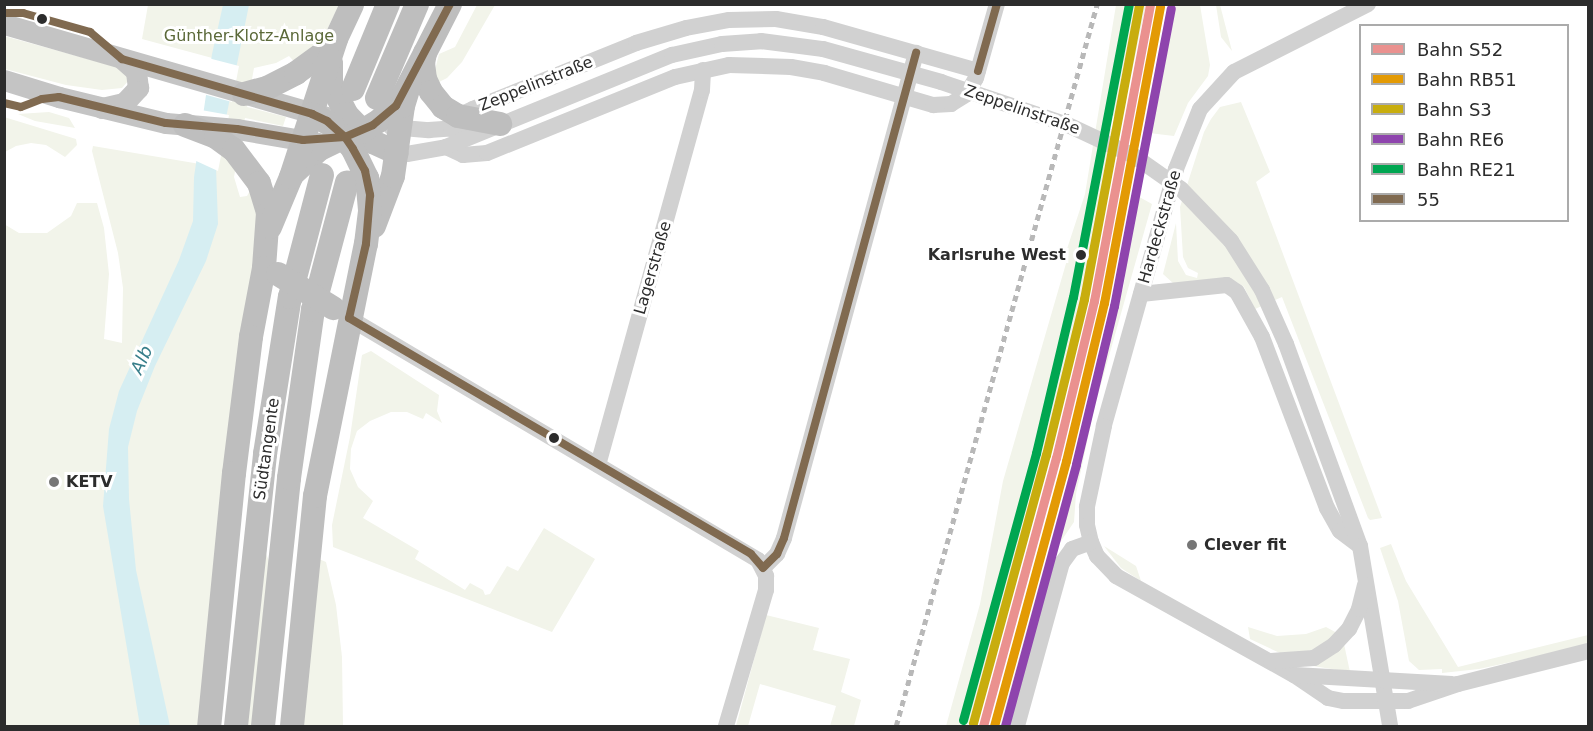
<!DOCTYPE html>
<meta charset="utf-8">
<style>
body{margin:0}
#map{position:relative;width:1593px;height:731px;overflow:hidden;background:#fff;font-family:"DejaVu Sans",sans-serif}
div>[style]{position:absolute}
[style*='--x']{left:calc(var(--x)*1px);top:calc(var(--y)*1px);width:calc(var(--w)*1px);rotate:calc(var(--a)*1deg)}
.green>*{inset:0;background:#f2f4ea}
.water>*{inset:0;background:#d6eef2}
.pier>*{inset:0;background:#fff}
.minor>*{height:16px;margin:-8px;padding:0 8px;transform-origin:8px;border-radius:8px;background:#d1d1d1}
.major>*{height:21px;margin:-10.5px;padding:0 10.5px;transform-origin:10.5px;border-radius:10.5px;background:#c4c4c4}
.highway>*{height:24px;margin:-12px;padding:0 12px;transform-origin:12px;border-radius:12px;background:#bebebe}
.rail>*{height:4.5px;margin-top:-2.25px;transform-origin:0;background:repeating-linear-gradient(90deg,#b8b8b8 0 6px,transparent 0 10.5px)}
.minor-bridge>*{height:16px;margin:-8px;padding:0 8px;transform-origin:8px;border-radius:8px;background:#d1d1d1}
.highway-bridge>*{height:24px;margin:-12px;padding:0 12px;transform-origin:12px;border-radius:12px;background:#bebebe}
.bus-1>*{height:8px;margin:-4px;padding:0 4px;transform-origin:4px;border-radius:4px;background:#806a50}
.rail-1>*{height:9px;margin:-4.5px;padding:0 4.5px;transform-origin:4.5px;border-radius:4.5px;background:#ea918f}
.rail-2>*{height:9px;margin:-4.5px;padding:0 4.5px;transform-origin:4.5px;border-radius:4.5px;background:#e39a04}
.rail-3>*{height:9px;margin:-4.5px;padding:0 4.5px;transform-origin:4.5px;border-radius:4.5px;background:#c8ad0e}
.rail-4>*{height:9px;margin:-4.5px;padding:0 4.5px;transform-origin:4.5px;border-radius:4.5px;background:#8e44ad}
.rail-5>*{height:9px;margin:-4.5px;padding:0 4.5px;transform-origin:4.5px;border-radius:4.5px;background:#00a651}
.dots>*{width:16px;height:16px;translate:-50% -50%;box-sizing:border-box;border:3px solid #fff;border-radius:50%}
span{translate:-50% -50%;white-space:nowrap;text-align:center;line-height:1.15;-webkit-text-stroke:6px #fff;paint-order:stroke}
.park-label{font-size:16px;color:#5b6939}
.street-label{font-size:16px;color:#2c2c2c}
.stop-label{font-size:16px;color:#2c2c2c;font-weight:700}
.right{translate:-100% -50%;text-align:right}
.poi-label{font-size:16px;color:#2c2c2c;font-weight:700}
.left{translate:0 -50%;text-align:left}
.water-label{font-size:18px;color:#377e8a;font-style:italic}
.frame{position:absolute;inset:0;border:6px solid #2c2c2c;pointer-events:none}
.legend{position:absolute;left:1359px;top:24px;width:210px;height:198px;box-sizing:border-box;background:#fff;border:2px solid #ababab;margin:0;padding:8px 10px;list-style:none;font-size:18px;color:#2c2c2c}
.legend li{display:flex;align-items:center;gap:12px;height:30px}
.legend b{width:30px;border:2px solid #ababab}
</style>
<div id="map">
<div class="green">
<i style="clip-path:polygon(1169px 4px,1200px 5px,1210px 65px,1208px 76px,1188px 103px,1174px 136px,1149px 133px,1152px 121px,1145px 120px)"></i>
<i style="clip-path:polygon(148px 5px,339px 5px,321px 42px,300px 68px,289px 56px,276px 63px,254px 68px,247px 107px,286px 117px,283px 126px,245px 118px,234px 177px,240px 197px,247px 196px,252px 187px,260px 222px,202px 726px,5px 726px,4px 224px,19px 233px,47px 233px,71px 216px,77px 203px,97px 203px,104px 228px,109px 274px,104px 339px,122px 343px,123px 288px,118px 253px,92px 151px,93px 146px,200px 164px,227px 62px,142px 39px)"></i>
<i style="clip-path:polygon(477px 5px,495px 5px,462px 62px,447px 78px,437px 83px,435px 70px,439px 54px,455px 47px)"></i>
<i style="clip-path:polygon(1116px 5px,1146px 5px,1122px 118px,1111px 115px,1109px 128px,1114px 130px,1097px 236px,1094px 236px,1092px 247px,1095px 247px,1069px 362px,1067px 362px,1064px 370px,1067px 371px,973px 726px,946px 726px,980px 604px,1003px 481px,1067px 260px,1065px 255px,1085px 194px)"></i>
<i style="clip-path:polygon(1216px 5px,1220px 5px,1232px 51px,1221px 37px)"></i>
<i style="clip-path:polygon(4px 36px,121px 68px,129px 80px,122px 88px,102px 90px,66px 85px,5px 69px)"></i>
<i style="clip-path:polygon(1241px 102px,1270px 172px,1256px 182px,1382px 518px,1370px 520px,1368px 518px,1282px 297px,1255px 309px,1244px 287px,1230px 278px,1174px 284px,1163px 274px,1176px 223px,1178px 261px,1186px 275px,1197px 278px,1198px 273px,1188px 268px,1183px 257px,1180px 207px,1204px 132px,1211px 119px,1220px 107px)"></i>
<i style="clip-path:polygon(49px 112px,69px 118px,75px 128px,35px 121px,18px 114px)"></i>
<i style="clip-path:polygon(4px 117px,76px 139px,77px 145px,65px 157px,46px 145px,31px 143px,16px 146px,5px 152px)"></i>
<i style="clip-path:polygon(1134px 194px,1152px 204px,1094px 409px,1076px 494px,1074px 522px,1053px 553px,1006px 726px,1000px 726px,1083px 425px,1116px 289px,1123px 290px,1125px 277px,1118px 275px)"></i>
<i style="clip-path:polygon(371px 351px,439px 395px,437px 411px,442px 423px,426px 413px,423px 419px,407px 412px,391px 412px,370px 421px,357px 431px,351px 449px,350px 469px,358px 487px,373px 501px,363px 518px,419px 551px,415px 559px,465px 590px,470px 583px,483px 590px,485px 595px,490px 594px,507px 566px,518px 571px,544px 528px,595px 559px,552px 632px,333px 547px,332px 525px,350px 437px,362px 355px)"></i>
<i style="clip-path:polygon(1391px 544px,1406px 581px,1458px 667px,1588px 635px,1588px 645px,1479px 669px,1442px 673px,1442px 669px,1419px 670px,1409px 661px,1398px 601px,1380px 548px)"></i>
<i style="clip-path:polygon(1104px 546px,1136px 566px,1141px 581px,1121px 568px)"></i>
<i style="clip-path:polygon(266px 554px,269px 561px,255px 726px,247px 726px)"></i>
<i style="clip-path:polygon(319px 559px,326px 562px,336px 605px,342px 657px,343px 726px,300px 726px)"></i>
<i style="clip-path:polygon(766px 615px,819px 628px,813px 650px,850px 659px,841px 692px,861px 700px,854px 726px,830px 726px,836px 706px,760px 684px,748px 726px,736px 726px)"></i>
<i style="clip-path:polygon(1248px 627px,1277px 636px,1306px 634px,1326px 627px,1337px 633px,1315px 650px,1282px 654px,1250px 639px)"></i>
<i style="clip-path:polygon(1344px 644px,1350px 672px,1313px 666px)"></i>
</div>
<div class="water">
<i style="clip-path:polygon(223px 5px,249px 5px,216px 167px,218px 224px,206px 261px,155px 366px,137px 411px,128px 447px,129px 499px,136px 570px,170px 726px,140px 726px,103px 506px,109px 429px,119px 391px,179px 260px,193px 221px,194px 177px,212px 54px)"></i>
</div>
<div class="pier">
<i style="clip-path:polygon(208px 58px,239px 66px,232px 102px,203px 94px)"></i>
<i style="clip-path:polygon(201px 110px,229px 115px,218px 171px,194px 160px)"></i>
</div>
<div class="minor">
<i style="--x:1368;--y:4;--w:150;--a:153.1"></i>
<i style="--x:1234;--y:72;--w:50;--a:132.6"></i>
<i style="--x:1200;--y:109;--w:65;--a:111.8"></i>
<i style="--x:1176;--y:169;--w:267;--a:105.7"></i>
<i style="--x:1104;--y:426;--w:83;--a:101.9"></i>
<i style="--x:1087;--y:507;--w:18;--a:90"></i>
<i style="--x:1087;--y:525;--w:17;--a:77"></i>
<i style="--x:1091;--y:542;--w:15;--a:67"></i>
<i style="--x:1097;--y:556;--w:28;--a:46"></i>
<i style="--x:1116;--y:576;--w:204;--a:29.1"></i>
<i style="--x:1294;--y:675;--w:41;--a:34.1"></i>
<i style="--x:1328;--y:698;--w:16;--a:11"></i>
<i style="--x:1344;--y:701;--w:64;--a:0"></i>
<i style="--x:1408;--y:701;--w:53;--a:-18.8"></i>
<i style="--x:1458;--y:684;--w:134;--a:-14.2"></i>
<i style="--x:391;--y:127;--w:38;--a:5"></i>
<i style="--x:429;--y:130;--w:32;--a:-4"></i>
<i style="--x:451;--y:129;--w:15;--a:-62"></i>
<i style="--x:458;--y:116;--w:17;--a:-25"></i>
<i style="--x:473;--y:109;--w:176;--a:-22"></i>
<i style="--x:636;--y:43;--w:52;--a:-16.7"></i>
<i style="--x:686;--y:28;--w:44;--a:-10.5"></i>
<i style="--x:729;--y:20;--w:47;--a:-1.2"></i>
<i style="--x:776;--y:19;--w:48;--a:9.7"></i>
<i style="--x:823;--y:27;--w:161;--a:15.8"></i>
<i style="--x:446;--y:147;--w:19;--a:25"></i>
<i style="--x:463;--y:155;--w:24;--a:-5"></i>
<i style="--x:487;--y:153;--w:203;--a:-22"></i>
<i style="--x:675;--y:77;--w:55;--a:-12.5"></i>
<i style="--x:729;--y:65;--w:62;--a:1.8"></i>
<i style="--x:791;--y:67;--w:34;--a:10"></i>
<i style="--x:824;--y:73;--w:114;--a:16.4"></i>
<i style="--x:933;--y:105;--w:18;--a:-3"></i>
<i style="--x:951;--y:104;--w:19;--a:-32"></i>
<i style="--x:967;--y:94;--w:18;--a:-61"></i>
<i style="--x:976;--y:78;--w:77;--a:-74.2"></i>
<i style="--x:387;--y:152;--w:20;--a:6"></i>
<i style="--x:407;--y:154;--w:40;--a:-10"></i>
<i style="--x:446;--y:147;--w:244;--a:-22.2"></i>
<i style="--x:672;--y:55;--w:51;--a:-12.4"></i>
<i style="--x:722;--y:44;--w:39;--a:-4"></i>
<i style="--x:1141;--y:294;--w:86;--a:-6"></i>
<i style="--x:1227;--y:285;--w:12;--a:35"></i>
<i style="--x:1237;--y:292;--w:51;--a:60.9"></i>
<i style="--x:1262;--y:337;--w:183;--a:69.2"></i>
<i style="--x:1327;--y:508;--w:26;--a:61"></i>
<i style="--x:1340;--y:531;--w:25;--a:37"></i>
<i style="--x:349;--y:318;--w:475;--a:30.6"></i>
<i style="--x:758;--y:560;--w:18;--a:63"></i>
<i style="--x:766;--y:576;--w:14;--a:90"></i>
<i style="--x:766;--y:590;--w:142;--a:106.4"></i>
<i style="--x:1286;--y:344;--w:215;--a:69.9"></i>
<i style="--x:1360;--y:546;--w:182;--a:80.5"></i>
<i style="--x:598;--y:465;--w:389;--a:-74.5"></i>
<i style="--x:702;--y:90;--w:20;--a:-87"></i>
<i style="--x:763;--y:568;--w:20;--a:-45"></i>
<i style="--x:777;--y:554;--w:17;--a:-66"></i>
<i style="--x:784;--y:538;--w:503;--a:-74.77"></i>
<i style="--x:1271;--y:661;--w:43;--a:-4"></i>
<i style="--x:1314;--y:658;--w:24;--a:-33"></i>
<i style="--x:1334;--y:645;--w:22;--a:-47"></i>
<i style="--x:1349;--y:629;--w:22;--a:-63"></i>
<i style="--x:1359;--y:609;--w:25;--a:-76"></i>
<i style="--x:1295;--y:675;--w:157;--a:3.3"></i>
<i style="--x:1017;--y:726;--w:169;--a:-74.6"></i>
<i style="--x:1062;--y:563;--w:17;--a:-54"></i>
<i style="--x:1072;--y:549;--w:20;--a:-20"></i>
</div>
<div class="major">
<i style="--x:4;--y:24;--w:336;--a:16.1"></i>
<i style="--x:4;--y:80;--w:58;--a:17.2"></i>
<i style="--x:59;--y:97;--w:110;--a:13.7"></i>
<i style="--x:166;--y:123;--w:71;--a:4.8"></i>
<i style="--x:237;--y:129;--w:82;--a:9.8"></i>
<i style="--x:102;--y:108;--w:23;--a:-13"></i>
<i style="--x:124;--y:103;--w:21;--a:-47"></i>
<i style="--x:138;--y:88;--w:17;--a:-97"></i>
<i style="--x:136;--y:71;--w:18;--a:-139"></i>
</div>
<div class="highway">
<i style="--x:425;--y:53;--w:10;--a:101"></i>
<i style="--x:423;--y:63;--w:16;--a:83"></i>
<i style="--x:425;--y:79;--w:14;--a:65"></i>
<i style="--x:431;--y:92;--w:19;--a:51"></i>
<i style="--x:443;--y:107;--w:17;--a:31"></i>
<i style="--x:458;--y:116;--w:43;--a:10.8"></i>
<i style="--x:331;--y:63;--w:21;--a:90"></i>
<i style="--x:331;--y:84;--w:34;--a:63"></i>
<i style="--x:346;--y:114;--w:39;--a:46"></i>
<i style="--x:373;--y:142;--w:26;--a:25"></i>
<i style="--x:353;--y:89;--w:92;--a:-67.6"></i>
<i style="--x:244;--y:94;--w:24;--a:-15"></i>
<i style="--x:267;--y:88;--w:33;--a:-27"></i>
<i style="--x:296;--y:73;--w:31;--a:-36"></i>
<i style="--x:321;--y:55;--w:19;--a:-47"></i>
<i style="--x:377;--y:98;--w:102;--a:-66.9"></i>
<i style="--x:185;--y:125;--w:33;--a:21"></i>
<i style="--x:216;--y:137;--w:22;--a:36"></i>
<i style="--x:234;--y:150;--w:41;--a:52.9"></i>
<i style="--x:259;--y:183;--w:31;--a:73"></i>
<i style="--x:268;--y:213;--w:55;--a:94.2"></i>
<i style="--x:264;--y:268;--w:70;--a:100.7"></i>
<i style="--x:251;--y:337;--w:137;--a:97.1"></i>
<i style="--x:234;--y:473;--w:254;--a:95.6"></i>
<i style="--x:361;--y:132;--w:22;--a:-32"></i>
<i style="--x:380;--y:120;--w:33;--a:-46"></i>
<i style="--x:403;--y:96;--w:103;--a:-62.9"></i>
<i style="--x:295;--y:172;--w:34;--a:-43"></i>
<i style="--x:320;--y:149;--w:28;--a:-26"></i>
<i style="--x:374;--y:226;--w:53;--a:-69.2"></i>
<i style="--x:393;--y:176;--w:71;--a:-81.9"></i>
<i style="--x:403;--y:106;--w:24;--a:-73"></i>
<i style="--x:270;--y:227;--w:54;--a:-67.2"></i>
<i style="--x:291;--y:177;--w:145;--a:-71.9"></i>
<i style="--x:336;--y:39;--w:38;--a:-65"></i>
<i style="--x:236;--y:726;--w:274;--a:-83.9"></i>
<i style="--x:265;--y:454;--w:159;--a:-81"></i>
<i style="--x:290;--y:297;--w:126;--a:-75.3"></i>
<i style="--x:263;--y:726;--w:249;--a:-84"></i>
<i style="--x:289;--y:478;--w:170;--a:-81.9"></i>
<i style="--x:313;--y:310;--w:132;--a:-75.1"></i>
<i style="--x:292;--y:726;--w:231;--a:-84.3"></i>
<i style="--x:315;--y:496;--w:257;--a:-78.6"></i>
<i style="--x:366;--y:244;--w:34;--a:-83"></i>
<i style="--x:370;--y:210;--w:32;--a:-95"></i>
<i style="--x:367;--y:178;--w:32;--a:-116"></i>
<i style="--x:353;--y:149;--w:30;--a:-131"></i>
<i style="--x:333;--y:126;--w:24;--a:-150"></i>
</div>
<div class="rail">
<i style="--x:896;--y:726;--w:749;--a:-74.44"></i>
</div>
<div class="minor-bridge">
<i style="--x:761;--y:41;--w:63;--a:7.4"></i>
<i style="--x:823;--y:49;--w:123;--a:15.6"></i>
<i style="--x:941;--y:82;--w:134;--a:18.7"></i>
<i style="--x:1068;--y:125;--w:73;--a:25.2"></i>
<i style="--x:1134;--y:156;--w:57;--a:35.1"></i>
<i style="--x:1181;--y:189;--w:72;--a:46.1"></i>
<i style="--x:1231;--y:241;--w:58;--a:57.7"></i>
<i style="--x:1262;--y:290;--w:59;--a:66"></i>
</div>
<div class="highway-bridge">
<i style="--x:278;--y:274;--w:65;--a:31.7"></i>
</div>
<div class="bus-1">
<i style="--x:4;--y:13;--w:19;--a:0"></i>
<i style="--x:23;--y:13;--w:70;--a:15.8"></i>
<i style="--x:90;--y:32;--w:42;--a:40.2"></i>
<i style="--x:122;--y:59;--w:198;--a:16.1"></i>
<i style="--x:312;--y:114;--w:17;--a:25"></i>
<i style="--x:327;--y:121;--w:24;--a:42"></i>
<i style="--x:345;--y:137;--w:14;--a:56"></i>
<i style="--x:353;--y:149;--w:25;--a:61"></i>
<i style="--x:365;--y:171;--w:25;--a:78"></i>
<i style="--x:370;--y:195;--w:49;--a:94.7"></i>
<i style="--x:366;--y:244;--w:76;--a:102.9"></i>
<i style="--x:349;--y:318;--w:466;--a:30.4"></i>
<i style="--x:751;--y:554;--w:18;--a:49"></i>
<i style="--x:978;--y:71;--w:70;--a:-74.2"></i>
<i style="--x:4;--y:103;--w:17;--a:13"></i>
<i style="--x:21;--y:107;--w:22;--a:-21"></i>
<i style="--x:42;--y:99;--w:17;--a:-7"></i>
<i style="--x:59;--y:97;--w:110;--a:13.7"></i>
<i style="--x:166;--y:123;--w:71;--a:4.8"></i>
<i style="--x:237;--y:129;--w:67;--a:9.5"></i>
<i style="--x:303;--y:140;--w:42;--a:-4.1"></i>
<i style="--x:345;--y:137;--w:30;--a:-23"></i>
<i style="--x:373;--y:125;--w:30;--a:-40"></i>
<i style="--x:396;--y:106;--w:115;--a:-62.1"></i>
<i style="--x:763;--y:568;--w:20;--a:-45"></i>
<i style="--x:777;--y:554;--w:17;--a:-66"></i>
<i style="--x:784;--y:538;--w:503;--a:-74.77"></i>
</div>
<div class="rail-1">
<i style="--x:983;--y:726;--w:278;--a:-74.8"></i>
<i style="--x:1056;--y:458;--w:162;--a:-76.4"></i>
<i style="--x:1094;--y:301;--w:302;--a:-79.3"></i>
</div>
<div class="rail-2">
<i style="--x:994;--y:726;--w:275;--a:-74.8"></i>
<i style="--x:1066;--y:461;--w:163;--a:-76.5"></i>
<i style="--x:1104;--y:303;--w:302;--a:-79.3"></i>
</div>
<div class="rail-3">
<i style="--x:973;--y:723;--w:278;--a:-74.8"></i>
<i style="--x:1046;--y:455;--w:161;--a:-76.3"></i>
<i style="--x:1084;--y:299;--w:300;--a:-79.4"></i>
</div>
<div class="rail-4">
<i style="--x:1005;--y:726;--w:271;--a:-74.8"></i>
<i style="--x:1076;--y:464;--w:163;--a:-76.5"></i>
<i style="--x:1114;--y:306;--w:303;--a:-79.2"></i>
</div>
<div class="rail-5">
<i style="--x:963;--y:720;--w:277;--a:-74.7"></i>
<i style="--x:1036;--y:453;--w:160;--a:-76.7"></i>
<i style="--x:1073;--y:297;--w:298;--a:-79.2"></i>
</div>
<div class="dots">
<i style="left:42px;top:19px;background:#2c2c2c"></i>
<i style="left:1081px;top:255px;background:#2c2c2c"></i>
<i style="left:554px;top:438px;background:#2c2c2c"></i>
<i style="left:54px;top:482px;background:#767676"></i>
<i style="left:1192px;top:545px;background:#767676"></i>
</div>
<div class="park-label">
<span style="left:249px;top:36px">Günther-Klotz-Anlage</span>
</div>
<div class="street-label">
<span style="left:536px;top:84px;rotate:-22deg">Zeppelinstraße</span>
<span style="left:1022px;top:110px;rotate:19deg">Zeppelinstraße</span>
<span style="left:1160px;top:227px;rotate:-74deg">Hardeckstraße</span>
<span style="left:653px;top:268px;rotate:-74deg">Lagerstraße</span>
<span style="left:267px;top:449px;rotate:-82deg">Südtangente</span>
</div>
<div class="stop-label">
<span class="right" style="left:1066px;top:255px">Karlsruhe West</span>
</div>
<div class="poi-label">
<span class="left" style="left:66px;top:482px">KETV</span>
<span class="left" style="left:1204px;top:545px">Clever fit</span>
</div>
<div class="water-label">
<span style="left:142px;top:360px;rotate:-66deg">Alb</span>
</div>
<div class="frame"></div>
<ul class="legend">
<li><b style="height:8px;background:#ea918f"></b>Bahn S52</li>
<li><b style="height:8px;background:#e39a04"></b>Bahn RB51</li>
<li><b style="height:8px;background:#c8ad0e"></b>Bahn S3</li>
<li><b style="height:8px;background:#8e44ad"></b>Bahn RE6</li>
<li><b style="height:8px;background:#00a651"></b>Bahn RE21</li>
<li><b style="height:8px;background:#806a50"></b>55</li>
</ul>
</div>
